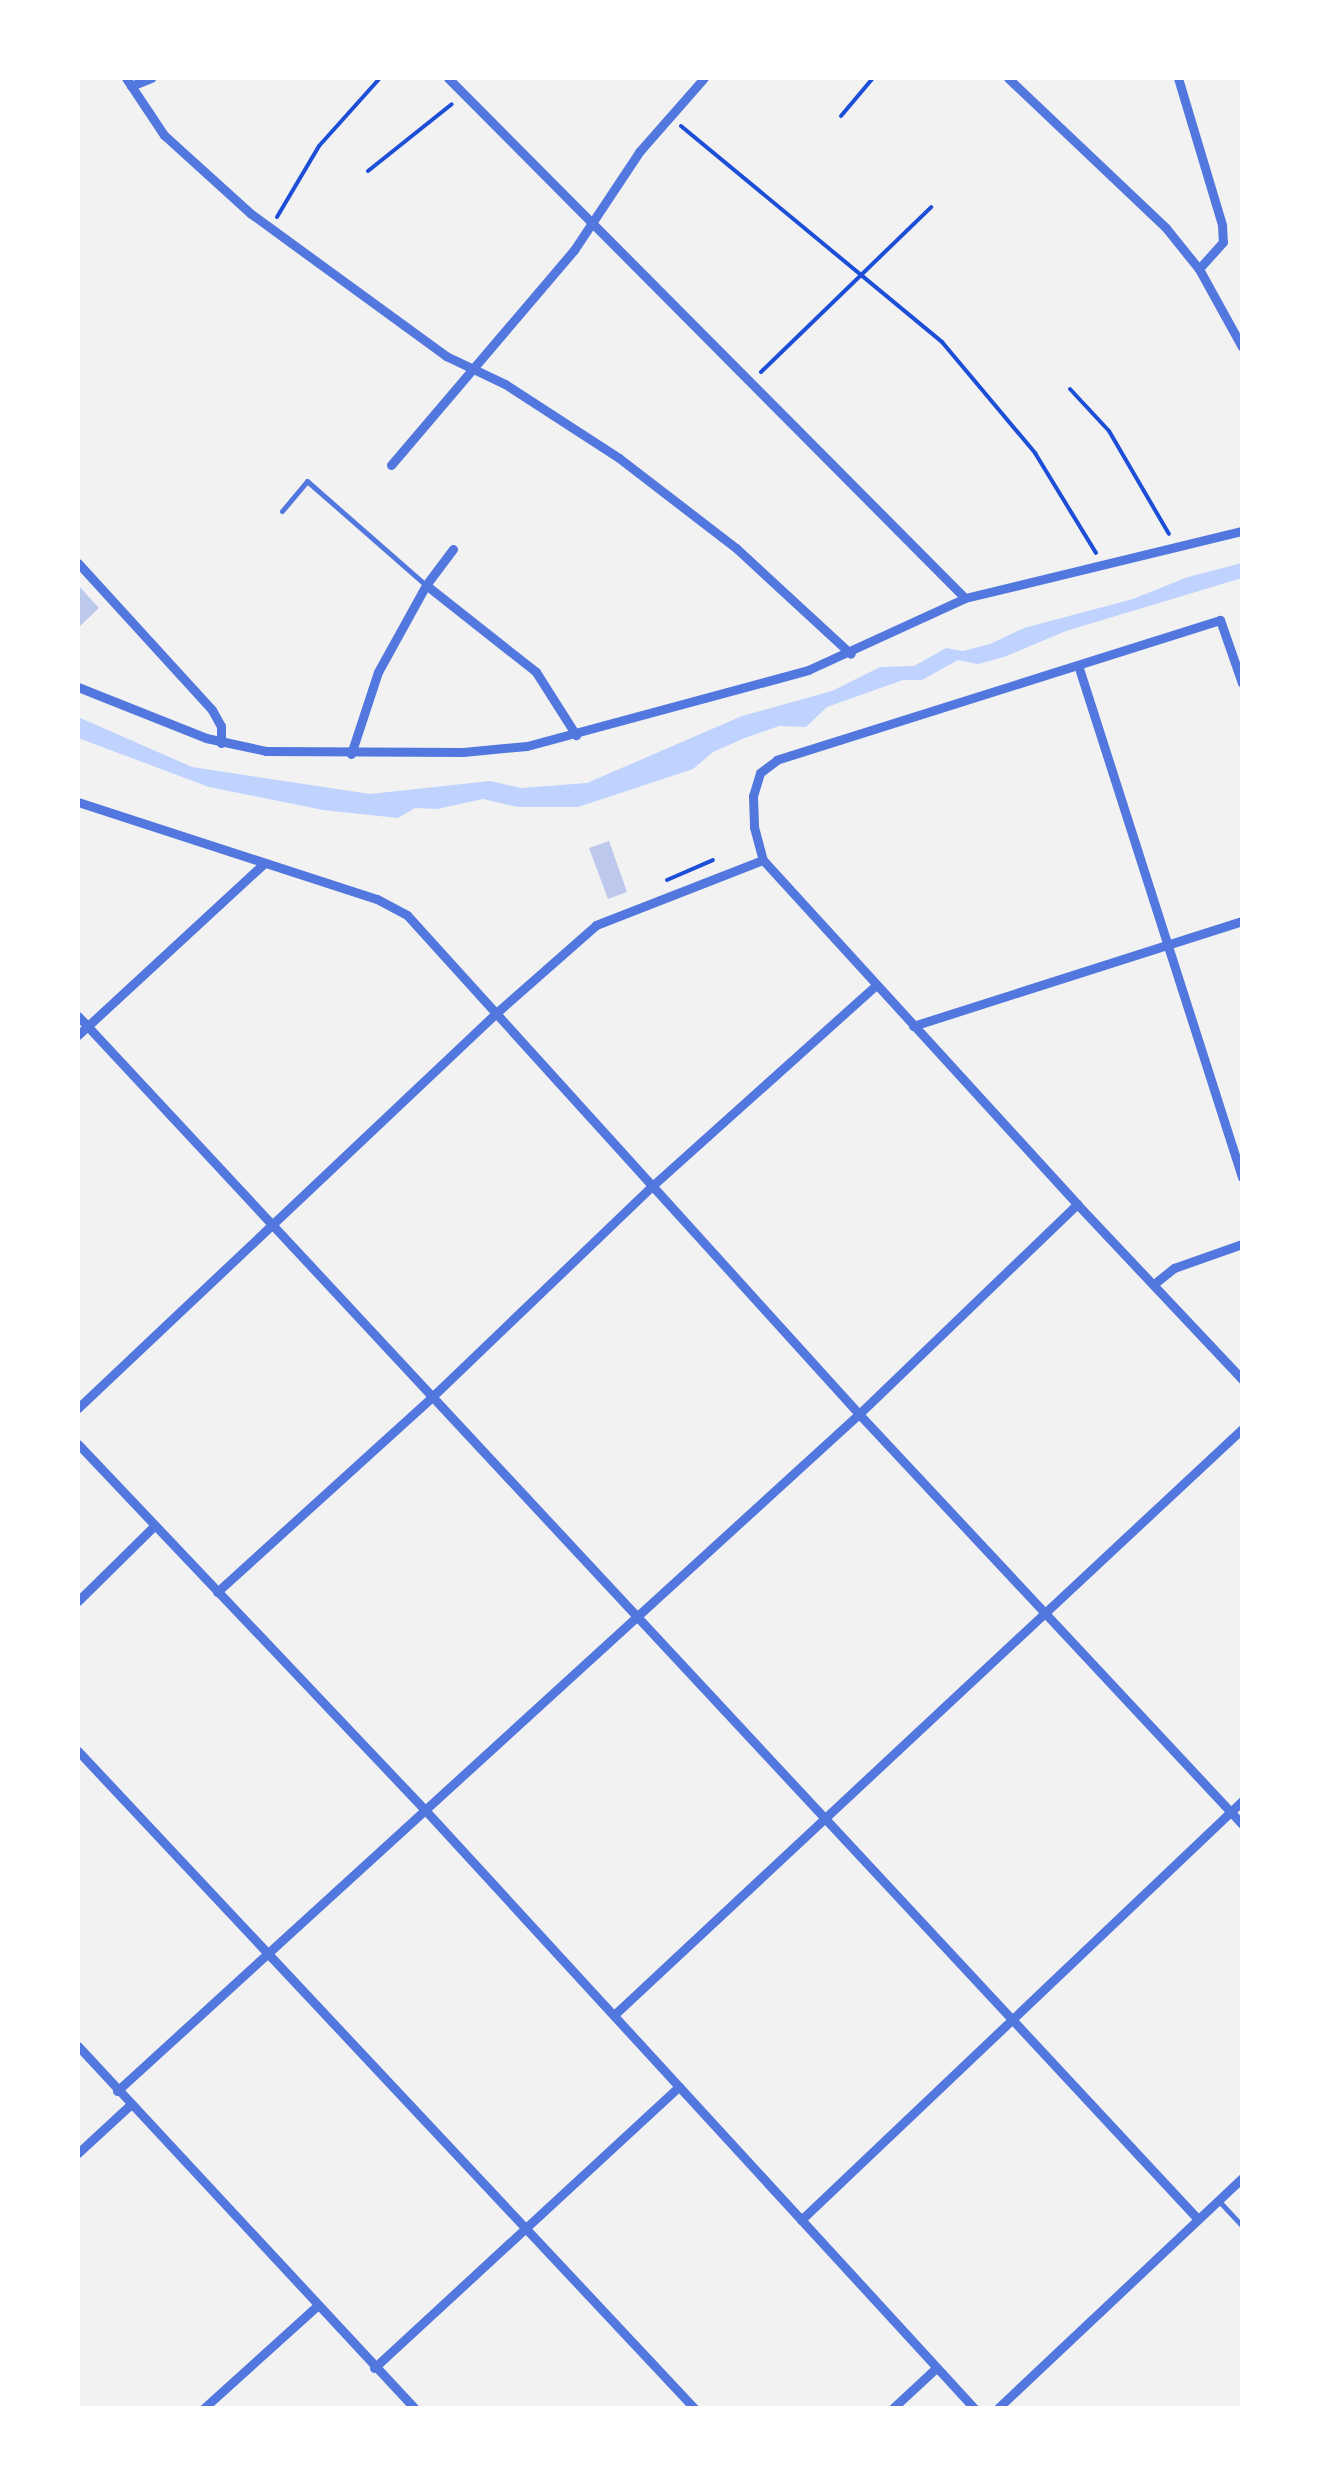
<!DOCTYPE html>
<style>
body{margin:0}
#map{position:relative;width:1320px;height:2486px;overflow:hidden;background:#f2f2f2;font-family:Manrope,sans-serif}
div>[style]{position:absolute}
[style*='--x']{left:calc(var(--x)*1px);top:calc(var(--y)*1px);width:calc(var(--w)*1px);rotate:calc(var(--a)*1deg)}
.water>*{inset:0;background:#bfd3fe}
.building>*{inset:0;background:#bdc9ec}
.path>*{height:4px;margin:-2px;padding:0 2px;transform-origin:2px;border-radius:2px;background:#1d4ed8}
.service>*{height:5px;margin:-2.5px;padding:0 2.5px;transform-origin:2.5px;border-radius:2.5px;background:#5277de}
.minor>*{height:9px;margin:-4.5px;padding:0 4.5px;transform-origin:4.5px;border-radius:4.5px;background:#5277de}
span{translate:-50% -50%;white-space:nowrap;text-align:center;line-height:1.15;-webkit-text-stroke:8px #fff;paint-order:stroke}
.frame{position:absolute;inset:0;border:80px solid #fff;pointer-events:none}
</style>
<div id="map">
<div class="water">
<i style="clip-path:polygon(1242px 563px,1242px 578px,1066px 631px,1004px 657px,978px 664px,958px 660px,922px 680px,903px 680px,827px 707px,806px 727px,779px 726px,745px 738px,713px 752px,693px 769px,578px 807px,518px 807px,483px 799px,437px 809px,415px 808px,398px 818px,323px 810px,209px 787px,78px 738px,78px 717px,192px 767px,370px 794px,490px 781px,521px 788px,587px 783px,742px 716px,832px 691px,880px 667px,914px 666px,946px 648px,963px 651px,990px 644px,1024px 628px,1133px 599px,1188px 577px)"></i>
</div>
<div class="building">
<i style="clip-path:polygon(78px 585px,99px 608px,78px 628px)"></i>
<i style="clip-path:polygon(609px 841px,627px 892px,608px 899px,589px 848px)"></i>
</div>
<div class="path">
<i style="--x:841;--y:116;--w:50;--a:-49.9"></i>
<i style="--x:681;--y:126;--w:339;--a:39.6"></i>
<i style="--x:942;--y:342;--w:145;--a:50"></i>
<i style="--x:1035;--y:453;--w:117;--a:58.6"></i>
<i style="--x:368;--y:171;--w:107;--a:-38.6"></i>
<i style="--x:277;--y:217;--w:82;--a:-59.4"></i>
<i style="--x:319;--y:146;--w:91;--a:-48.1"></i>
<i style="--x:761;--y:372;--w:237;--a:-44.1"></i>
<i style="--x:1070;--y:389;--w:57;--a:47.1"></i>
<i style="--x:1109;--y:431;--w:119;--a:59.8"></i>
<i style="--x:667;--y:880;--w:50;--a:-23.5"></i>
</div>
<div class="service">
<i style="--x:282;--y:511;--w:39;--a:-50"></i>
<i style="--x:307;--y:481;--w:158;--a:41.2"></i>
<i style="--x:1218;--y:2200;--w:35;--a:47"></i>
</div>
<div class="minor">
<i style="--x:126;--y:78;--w:69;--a:56.3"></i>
<i style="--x:164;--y:135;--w:116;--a:42.2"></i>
<i style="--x:250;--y:213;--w:243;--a:36.1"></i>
<i style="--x:446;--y:356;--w:65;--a:25.4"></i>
<i style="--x:505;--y:384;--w:136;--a:33"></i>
<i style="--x:619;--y:458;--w:148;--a:37.6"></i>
<i style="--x:736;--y:548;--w:156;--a:42.7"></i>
<i style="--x:448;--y:78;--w:733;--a:45.17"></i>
<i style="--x:1008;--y:78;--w:218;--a:43.5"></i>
<i style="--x:1166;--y:228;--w:53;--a:51.2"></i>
<i style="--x:1199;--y:269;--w:89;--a:61.1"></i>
<i style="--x:1178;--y:78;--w:153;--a:73.3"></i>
<i style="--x:1222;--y:225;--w:17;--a:87"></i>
<i style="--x:1223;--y:242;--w:36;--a:132"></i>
<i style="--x:131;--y:86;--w:22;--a:-22"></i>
<i style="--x:391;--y:465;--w:282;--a:-49.6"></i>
<i style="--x:574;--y:250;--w:118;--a:-56.4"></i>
<i style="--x:639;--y:152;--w:98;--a:-48.7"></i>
<i style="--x:78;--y:563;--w:199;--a:47.6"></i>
<i style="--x:212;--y:710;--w:18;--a:61"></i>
<i style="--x:221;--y:726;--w:17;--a:90"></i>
<i style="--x:426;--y:585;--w:140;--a:38.3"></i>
<i style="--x:536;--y:672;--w:75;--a:57.6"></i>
<i style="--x:1078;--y:665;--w:538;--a:72.24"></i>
<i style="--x:1242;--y:683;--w:67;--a:-109.2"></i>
<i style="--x:1220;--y:620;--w:465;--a:162.5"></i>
<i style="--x:777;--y:760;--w:21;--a:143"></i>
<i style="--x:760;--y:773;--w:24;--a:107"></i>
<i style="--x:753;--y:796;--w:31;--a:88"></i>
<i style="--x:754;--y:827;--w:34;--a:75"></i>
<i style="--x:763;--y:860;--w:466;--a:47.6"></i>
<i style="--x:1077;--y:1204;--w:241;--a:46.7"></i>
<i style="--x:78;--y:687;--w:138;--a:21.7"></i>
<i style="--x:206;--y:738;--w:61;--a:12.2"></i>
<i style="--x:266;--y:751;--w:197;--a:0.3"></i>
<i style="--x:463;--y:752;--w:64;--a:-5.4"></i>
<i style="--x:527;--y:746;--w:291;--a:-15.1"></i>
<i style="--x:808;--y:670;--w:173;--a:-24.6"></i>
<i style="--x:965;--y:598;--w:285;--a:-13.6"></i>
<i style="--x:351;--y:754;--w:86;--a:-71.8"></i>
<i style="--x:378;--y:672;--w:99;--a:-61.1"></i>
<i style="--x:426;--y:585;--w:45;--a:-53.1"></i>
<i style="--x:78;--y:802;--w:314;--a:18"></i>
<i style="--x:377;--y:899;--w:34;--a:28"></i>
<i style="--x:407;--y:915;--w:673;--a:47.83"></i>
<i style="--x:859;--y:1414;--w:561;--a:46.95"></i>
<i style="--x:78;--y:1016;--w:1644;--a:47.05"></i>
<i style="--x:913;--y:1026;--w:345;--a:-17.7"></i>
<i style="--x:78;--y:1035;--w:252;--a:-42.7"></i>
<i style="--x:1154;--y:1284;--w:26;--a:-39"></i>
<i style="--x:1174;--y:1268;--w:72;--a:-19.4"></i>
<i style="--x:78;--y:1408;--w:572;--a:-43.37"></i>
<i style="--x:494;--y:1015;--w:136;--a:-41.4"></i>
<i style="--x:596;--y:925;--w:179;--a:-21.3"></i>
<i style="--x:78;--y:1444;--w:506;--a:46.52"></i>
<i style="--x:426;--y:1811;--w:810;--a:47.45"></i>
<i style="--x:217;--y:1592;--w:292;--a:-42.2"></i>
<i style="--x:433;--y:1396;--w:302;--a:-43.8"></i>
<i style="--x:651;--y:1187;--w:301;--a:-41.9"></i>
<i style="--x:78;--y:1601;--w:107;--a:-44.6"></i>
<i style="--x:78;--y:1751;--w:901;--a:46.84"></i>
<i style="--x:614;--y:2015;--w:859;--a:-43.02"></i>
<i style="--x:78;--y:2046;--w:494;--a:47.1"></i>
<i style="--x:117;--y:2091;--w:1004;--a:-42.38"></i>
<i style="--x:859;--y:1414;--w:303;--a:-43.9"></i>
<i style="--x:78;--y:2153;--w:71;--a:-42.7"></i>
<i style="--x:801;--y:2220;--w:608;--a:-43.53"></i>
<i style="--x:374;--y:2368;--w:415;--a:-42.7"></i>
<i style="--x:204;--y:2408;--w:152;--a:-42.1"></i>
<i style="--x:893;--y:2408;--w:59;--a:-42.9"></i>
<i style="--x:998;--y:2408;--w:335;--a:-43.3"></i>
</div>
<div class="frame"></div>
</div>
